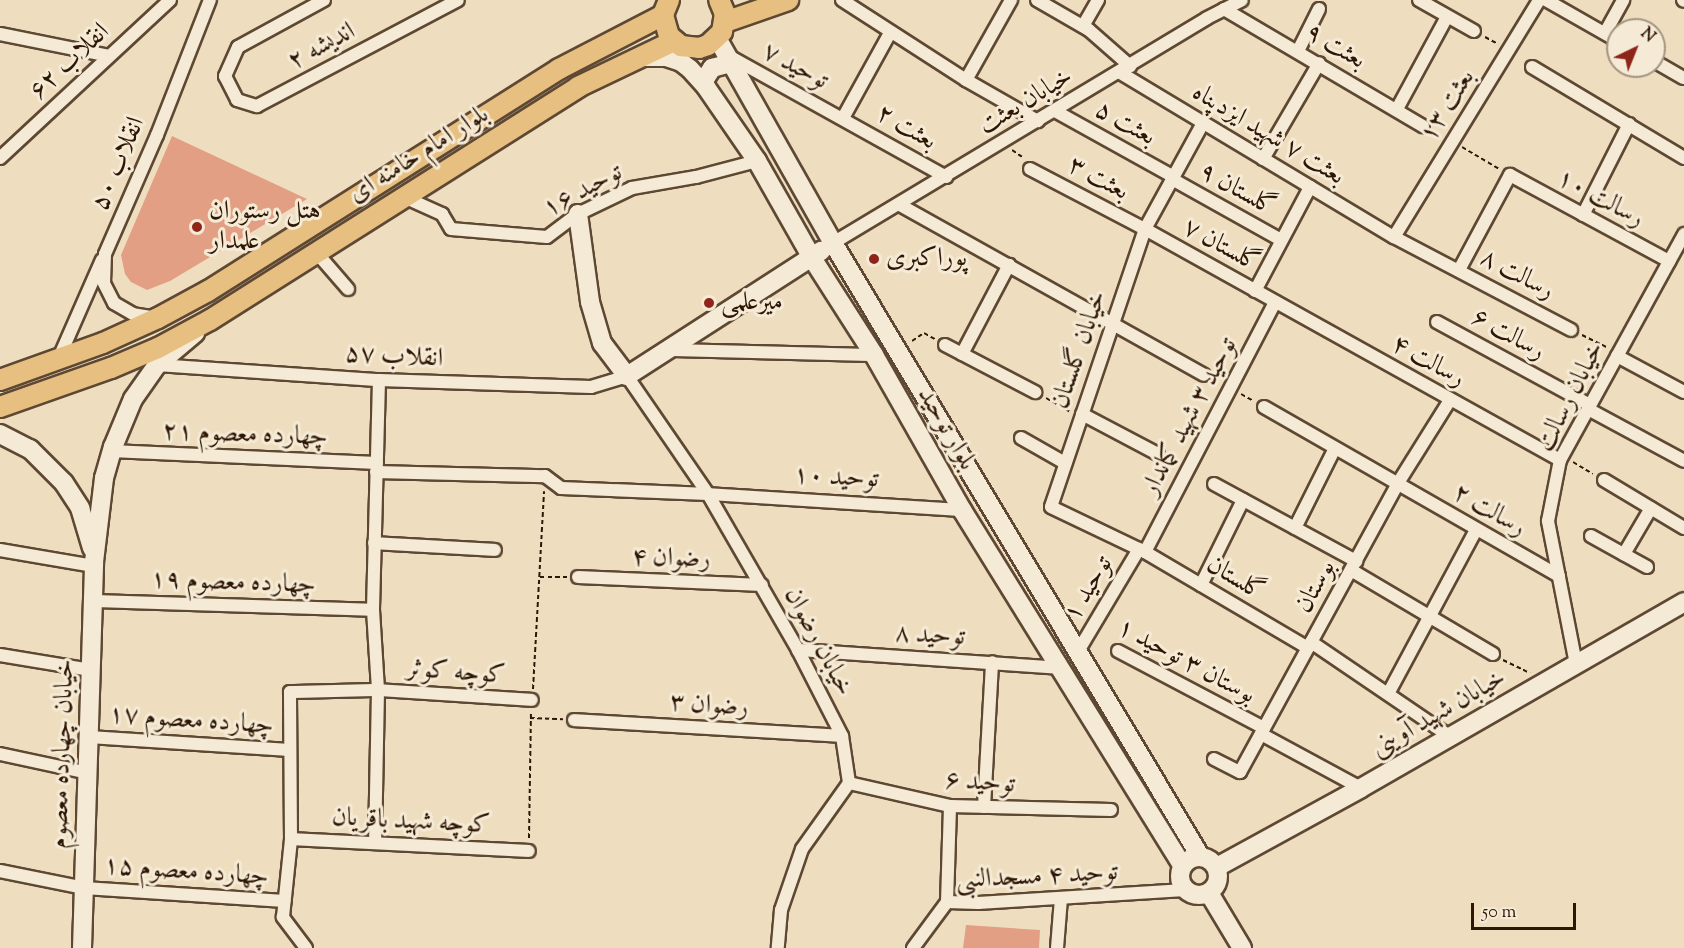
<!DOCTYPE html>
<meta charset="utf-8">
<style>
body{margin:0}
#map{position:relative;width:1684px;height:948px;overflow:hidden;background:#eedebf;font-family:"Sorts Mill Goudy",Amiri,serif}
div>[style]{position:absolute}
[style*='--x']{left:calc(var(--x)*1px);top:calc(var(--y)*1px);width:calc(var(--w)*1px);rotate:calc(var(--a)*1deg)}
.building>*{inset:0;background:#e39f84}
.path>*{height:2px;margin-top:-1px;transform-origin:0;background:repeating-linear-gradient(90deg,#2e1604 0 4.5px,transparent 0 7.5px)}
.roads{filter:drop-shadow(2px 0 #5e4833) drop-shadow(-2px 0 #5e4833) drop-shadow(0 2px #5e4833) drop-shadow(0 -2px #5e4833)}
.street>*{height:12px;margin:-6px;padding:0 6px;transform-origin:6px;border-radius:6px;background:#f4ead5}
.secondary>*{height:18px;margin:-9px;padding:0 9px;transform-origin:9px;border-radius:9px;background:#f4ead5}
.secondary>.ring{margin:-9px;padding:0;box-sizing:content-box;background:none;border:18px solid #f4ead5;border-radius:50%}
.primary>*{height:20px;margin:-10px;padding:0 10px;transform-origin:10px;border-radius:10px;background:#e7bf80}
.dots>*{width:16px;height:16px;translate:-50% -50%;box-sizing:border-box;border:3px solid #f4ead5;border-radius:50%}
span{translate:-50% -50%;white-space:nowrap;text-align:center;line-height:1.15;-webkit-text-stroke:6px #f4ead5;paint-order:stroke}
.street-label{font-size:26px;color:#2e1604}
.poi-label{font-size:26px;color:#2e1604}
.left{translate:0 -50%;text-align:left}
.north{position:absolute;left:1606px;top:18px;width:60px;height:60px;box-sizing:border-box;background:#f4ead5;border:2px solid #a59581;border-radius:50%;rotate:43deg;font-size:16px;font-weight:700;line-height:24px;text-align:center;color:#2e1604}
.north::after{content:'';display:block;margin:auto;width:21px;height:27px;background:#8f2418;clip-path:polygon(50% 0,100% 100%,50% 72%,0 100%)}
.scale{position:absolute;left:1471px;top:903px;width:105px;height:27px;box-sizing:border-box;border:3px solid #2e1604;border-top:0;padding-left:8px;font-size:18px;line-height:21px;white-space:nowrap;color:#2e1604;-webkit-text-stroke:4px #f4ead5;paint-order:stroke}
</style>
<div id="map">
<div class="building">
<i style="clip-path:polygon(172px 136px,307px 199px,170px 281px,147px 290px,131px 282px,125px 274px,121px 255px)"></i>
<i style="clip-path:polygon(966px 925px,1040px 930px,1039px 948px,963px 948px)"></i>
</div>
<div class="path">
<i style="--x:1485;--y:37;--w:15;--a:28"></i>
<i style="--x:1462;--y:147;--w:43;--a:30.7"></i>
<i style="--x:1012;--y:150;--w:14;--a:34"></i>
<i style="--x:1582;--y:335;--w:28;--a:26"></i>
<i style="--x:912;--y:341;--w:14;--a:-34"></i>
<i style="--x:924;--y:333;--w:13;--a:29"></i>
<i style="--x:1241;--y:394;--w:13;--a:29"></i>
<i style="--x:1046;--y:398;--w:28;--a:30"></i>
<i style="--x:1573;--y:462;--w:23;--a:31"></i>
<i style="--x:540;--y:577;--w:27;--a:0"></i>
<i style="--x:1503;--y:660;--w:30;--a:26"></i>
<i style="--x:533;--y:689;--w:198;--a:-86.8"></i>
<i style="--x:530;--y:718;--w:33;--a:2"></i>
<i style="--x:529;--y:838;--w:126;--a:-89.1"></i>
</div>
<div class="roads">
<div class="street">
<i style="--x:324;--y:0;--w:98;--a:151.3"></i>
<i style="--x:238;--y:47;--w:32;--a:114"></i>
<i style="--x:225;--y:76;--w:27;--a:63"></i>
<i style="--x:237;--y:100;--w:21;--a:17"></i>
<i style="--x:257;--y:106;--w:227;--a:-27.8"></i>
<i style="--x:842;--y:0;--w:148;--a:32.8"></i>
<i style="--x:966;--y:80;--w:83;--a:29.7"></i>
<i style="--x:1037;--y:0;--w:60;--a:30"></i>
<i style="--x:1089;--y:30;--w:55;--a:41.3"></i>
<i style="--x:1419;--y:0;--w:63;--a:29.4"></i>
<i style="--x:1546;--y:0;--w:83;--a:29.7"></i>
<i style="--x:1683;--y:0;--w:1;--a:45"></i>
<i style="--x:1224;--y:9;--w:231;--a:30.5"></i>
<i style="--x:1083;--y:26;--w:30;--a:-60"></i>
<i style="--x:1605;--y:33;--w:38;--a:-61"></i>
<i style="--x:0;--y:34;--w:111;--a:11.4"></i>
<i style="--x:1298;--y:51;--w:47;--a:-63.4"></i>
<i style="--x:727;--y:55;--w:251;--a:29.1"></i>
<i style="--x:1654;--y:61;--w:34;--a:30"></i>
<i style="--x:1532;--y:67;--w:177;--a:30.9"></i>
<i style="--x:1119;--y:72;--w:321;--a:31"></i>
<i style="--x:1394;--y:237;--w:200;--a:27.7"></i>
<i style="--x:966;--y:80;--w:92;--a:-60.6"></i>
<i style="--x:1397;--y:109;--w:105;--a:-61.5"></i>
<i style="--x:1055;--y:111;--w:136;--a:29"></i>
<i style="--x:843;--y:118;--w:97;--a:-61.1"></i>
<i style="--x:1203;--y:123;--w:121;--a:118.7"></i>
<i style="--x:1145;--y:229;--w:293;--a:108.7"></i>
<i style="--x:1051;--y:507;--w:104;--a:25.6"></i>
<i style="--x:1145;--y:552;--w:189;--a:30.5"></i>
<i style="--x:0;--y:158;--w:232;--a:-42.9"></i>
<i style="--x:1263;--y:159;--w:111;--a:-59.7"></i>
<i style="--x:1030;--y:169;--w:130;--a:27.6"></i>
<i style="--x:1145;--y:229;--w:475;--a:29.1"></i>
<i style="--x:1172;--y:179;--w:125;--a:29.2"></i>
<i style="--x:404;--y:197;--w:42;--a:24.1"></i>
<i style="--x:442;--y:214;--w:17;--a:59"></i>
<i style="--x:451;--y:229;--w:96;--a:4.8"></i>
<i style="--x:547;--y:237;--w:39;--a:-37"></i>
<i style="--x:578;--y:214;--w:60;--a:-25.7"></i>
<i style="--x:632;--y:188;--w:65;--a:-9.8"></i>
<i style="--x:696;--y:177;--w:63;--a:-14.7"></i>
<i style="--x:900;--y:205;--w:348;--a:29.2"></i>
<i style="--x:1583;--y:215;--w:102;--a:-63.2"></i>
<i style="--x:1394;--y:237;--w:278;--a:-58.5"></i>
<i style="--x:833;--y:243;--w:436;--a:-31"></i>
<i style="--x:1207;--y:18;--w:39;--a:-27"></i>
<i style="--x:316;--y:252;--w:49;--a:49.1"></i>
<i style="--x:1459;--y:270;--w:108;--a:-61.8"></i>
<i style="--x:1510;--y:175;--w:181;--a:28.4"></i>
<i style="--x:1255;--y:291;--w:118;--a:-62.1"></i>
<i style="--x:157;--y:318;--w:24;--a:-171"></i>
<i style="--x:133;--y:314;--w:22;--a:-150"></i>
<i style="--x:114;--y:303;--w:22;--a:-117"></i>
<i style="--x:104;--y:283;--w:29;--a:-88"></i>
<i style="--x:105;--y:254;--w:130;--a:-66.4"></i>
<i style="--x:157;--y:135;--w:145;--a:-68.6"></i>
<i style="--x:1437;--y:322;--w:174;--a:28.5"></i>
<i style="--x:945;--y:345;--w:102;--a:27.6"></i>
<i style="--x:669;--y:350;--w:205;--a:1.4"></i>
<i style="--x:962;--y:354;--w:101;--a:-62.2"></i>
<i style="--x:1617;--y:356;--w:76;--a:28.2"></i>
<i style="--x:58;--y:360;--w:109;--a:-66.3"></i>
<i style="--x:157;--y:365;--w:223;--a:3.9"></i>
<i style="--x:379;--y:380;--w:212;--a:1.9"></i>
<i style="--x:591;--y:387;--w:38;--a:-17"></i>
<i style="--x:627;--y:376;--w:143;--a:55.5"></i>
<i style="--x:708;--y:494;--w:180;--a:60"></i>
<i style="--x:798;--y:650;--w:97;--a:62.9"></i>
<i style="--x:842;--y:736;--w:48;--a:81.5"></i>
<i style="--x:849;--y:783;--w:81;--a:125.5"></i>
<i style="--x:802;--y:849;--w:65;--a:109"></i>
<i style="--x:781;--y:910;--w:38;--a:95"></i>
<i style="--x:379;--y:380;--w:230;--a:91.5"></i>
<i style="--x:373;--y:610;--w:80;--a:86.4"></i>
<i style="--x:378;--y:690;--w:154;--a:3.7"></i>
<i style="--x:1264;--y:407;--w:340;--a:29.8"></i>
<i style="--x:1588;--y:409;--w:109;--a:28.4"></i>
<i style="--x:1082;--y:414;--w:86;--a:27.8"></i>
<i style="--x:1021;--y:438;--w:51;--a:29.6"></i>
<i style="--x:111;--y:451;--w:266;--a:2.6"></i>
<i style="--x:376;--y:472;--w:169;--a:1.4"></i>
<i style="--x:545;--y:476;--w:20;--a:37"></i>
<i style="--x:561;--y:488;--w:147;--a:2.3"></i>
<i style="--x:708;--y:494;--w:255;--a:3.6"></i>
<i style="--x:1604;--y:480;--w:93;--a:31"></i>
<i style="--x:1214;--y:484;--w:162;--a:28.5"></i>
<i style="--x:1295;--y:528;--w:89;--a:-63.4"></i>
<i style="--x:1591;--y:536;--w:38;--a:29"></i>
<i style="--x:374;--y:543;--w:121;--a:3.3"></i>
<i style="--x:0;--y:550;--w:95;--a:9.7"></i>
<i style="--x:1145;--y:552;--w:282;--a:-62.5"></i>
<i style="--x:1647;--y:567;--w:26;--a:-151"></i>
<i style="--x:1624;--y:554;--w:53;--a:-59.6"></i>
<i style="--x:1351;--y:570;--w:165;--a:30.6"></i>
<i style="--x:578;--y:577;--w:184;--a:2.5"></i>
<i style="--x:1201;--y:585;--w:95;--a:-63.7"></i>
<i style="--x:93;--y:601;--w:280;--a:1.8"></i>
<i style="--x:1311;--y:642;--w:169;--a:34.2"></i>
<i style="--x:798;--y:650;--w:262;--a:3.9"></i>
<i style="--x:1118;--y:651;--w:165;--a:27.8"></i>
<i style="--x:1077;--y:653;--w:121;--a:-59.2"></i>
<i style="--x:0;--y:655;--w:92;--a:9.4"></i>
<i style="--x:1576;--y:664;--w:146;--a:-101.1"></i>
<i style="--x:1548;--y:521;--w:62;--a:-78.9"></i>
<i style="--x:1560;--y:460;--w:258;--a:-61.2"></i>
<i style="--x:1388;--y:694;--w:186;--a:-61.8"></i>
<i style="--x:574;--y:720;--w:268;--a:3.4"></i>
<i style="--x:1261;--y:734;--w:114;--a:28.4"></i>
<i style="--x:89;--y:737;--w:201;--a:3.7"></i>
<i style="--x:0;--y:754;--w:91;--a:12.1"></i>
<i style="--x:1214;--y:759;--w:29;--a:27"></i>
<i style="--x:1240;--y:772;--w:329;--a:-61.3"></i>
<i style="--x:1398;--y:483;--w:98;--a:-57.9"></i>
<i style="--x:849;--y:783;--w:104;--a:12.8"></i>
<i style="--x:950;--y:806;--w:161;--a:1.4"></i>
<i style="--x:984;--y:807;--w:145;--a:-86.8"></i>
<i style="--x:291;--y:839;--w:238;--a:2.9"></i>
<i style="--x:0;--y:871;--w:86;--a:11.4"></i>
<i style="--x:84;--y:888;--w:201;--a:3.7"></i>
<i style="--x:947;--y:902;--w:96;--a:-88.2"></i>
<i style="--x:306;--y:948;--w:39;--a:-127"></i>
<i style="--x:283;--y:917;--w:78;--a:-84.1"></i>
<i style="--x:291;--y:839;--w:147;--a:-90.4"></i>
<i style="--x:290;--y:692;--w:88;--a:-1.3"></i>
<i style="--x:378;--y:690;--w:153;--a:91.1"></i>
<i style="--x:913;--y:948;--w:57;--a:-53.5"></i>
<i style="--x:947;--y:902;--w:31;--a:2"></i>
<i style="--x:978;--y:903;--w:207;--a:-3.6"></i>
<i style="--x:1057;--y:948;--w:50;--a:-85.4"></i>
</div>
<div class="secondary">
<i style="--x:717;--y:38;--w:236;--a:60.5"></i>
<i style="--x:833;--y:243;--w:714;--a:59.09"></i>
<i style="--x:640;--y:57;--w:26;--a:0"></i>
<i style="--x:666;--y:57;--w:16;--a:18"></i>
<i style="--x:681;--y:62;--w:11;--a:38"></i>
<i style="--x:690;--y:69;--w:24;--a:48"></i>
<i style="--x:706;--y:87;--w:90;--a:55.4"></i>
<i style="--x:757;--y:161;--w:112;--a:60.4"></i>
<i style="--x:812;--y:258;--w:115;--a:57.4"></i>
<i style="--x:874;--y:355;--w:178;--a:60.4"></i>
<i style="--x:962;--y:510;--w:418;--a:58.2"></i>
<i style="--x:703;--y:82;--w:17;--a:-57"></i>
<i style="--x:712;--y:68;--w:20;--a:-15"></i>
<i style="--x:578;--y:214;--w:89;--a:82.2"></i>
<i style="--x:590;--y:302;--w:43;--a:73.7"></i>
<i style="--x:602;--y:343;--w:41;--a:52.9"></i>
<i style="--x:627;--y:376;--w:231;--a:-32.8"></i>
<i style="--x:0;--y:434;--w:34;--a:27"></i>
<i style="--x:30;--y:449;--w:48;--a:45"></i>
<i style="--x:64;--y:483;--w:30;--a:57"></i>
<i style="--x:80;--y:508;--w:42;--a:73.3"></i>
<i class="ring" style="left:1180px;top:857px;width:20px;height:20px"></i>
<i style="--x:1217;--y:867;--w:164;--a:-28.7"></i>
<i style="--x:1361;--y:788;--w:373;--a:-29.9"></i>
<i style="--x:1209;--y:893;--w:64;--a:59"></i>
<i style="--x:82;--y:948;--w:386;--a:-88.2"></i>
<i style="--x:94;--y:562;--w:85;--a:-83.2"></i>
<i style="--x:104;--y:478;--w:32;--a:-74"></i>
<i style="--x:113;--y:447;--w:52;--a:-67.4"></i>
<i style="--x:133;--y:399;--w:42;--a:-54.8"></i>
<i style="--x:157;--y:365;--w:50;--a:-40.1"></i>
</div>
<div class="primary">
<i style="--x:669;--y:0;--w:16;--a:112"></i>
<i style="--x:663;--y:15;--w:22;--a:74"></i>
<i style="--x:669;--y:36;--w:16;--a:40"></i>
<i style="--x:681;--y:46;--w:18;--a:6"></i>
<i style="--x:699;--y:48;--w:9;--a:-18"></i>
<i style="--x:708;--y:45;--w:19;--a:-43"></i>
<i style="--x:722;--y:32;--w:18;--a:-81"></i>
<i style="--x:725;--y:14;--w:15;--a:-113"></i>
<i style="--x:725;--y:22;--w:67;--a:-19.2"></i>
<i style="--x:0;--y:380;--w:109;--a:-19.8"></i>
<i style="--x:103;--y:343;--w:60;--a:-24.4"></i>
<i style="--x:158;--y:318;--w:57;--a:-28.4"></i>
<i style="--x:208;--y:291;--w:415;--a:-32.3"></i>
<i style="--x:559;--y:69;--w:117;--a:-27.4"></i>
<i style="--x:0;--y:407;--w:118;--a:-19.4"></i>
<i style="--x:111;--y:368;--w:51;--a:-23.1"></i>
<i style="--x:158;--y:348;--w:59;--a:-28.3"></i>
<i style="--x:210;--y:320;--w:436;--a:-32.3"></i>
<i style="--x:578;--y:87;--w:106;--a:-25.6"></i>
</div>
</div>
<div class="dots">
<i style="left:197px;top:227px;background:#8f2418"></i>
<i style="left:874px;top:259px;background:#8f2418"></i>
<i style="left:709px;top:303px;background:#8f2418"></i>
</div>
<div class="street-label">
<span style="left:322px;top:47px;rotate:-28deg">اندیشه ۲</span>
<span style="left:1335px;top:47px;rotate:30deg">بعثت ۹</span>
<span style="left:70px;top:62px;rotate:-43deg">انقلاب ۶۲</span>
<span style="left:795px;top:67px;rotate:28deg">توحید ۷</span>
<span style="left:1026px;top:102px;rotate:-31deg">خیابان بعثت</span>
<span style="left:1448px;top:106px;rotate:-58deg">بعثت ۱۳</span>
<span style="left:1125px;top:124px;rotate:29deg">بعثت ۵</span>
<span style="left:906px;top:128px;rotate:30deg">بعثت ۲</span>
<span style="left:1268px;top:135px;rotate:31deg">بعثت ۷ شهید ایزدپناه</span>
<span style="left:419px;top:155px;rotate:-32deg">بلوار امام خامنه ای</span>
<span style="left:119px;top:164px;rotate:-67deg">انقلاب ۵۰</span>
<span style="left:1098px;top:179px;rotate:28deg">بعثت ۳</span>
<span style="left:1237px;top:190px;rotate:29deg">گلستان ۹</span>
<span style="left:583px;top:191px;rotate:-28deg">توحید ۱۶</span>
<span style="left:1600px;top:199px;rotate:28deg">رسالت ۱۰</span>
<span style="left:1221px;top:246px;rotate:29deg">گلستان ۷</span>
<span style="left:1517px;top:275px;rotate:28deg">رسالت ۸</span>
<span style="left:1508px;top:335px;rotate:29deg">رسالت ۶</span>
<span style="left:1080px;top:350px;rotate:-71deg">خیابان گلستان</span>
<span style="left:394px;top:357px;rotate:3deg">انقلاب ۵۷</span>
<span style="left:1428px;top:362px;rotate:29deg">رسالت ۴</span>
<span style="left:1571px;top:397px;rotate:-63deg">خیابان رسالت</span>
<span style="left:1190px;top:417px;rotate:-62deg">توحید ۳ شهید کماندار</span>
<span style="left:946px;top:429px;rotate:60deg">بلوار توحید</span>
<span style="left:245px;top:435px;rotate:2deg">چهارده معصوم ۲۱</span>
<span style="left:836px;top:478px;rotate:3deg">توحید ۱۰</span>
<span style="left:1489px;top:511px;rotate:30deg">رسالت ۲</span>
<span style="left:671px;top:559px;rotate:2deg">رضوان ۴</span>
<span style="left:1235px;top:579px;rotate:31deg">گلستان</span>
<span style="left:233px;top:583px;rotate:2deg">چهارده معصوم ۱۹</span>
<span style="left:1316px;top:587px;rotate:-61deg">بوستان</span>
<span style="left:1089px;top:589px;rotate:-59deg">توحید ۱</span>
<span style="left:930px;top:636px;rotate:3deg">توحید ۸</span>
<span style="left:818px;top:642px;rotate:62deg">خیابان رضوان</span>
<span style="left:1186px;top:662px;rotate:28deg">بوستان ۳ توحید ۱</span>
<span style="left:456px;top:673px;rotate:4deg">کوچه کوثر</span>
<span style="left:709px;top:706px;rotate:4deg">رضوان ۳</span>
<span style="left:1439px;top:714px;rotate:-30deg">خیابان شهید آوینی</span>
<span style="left:191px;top:721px;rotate:4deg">چهارده معصوم ۱۷</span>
<span style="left:63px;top:754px;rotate:-88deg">خیابان چهارده معصوم</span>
<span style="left:980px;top:783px;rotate:4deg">توحید ۶</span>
<span style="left:411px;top:822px;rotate:3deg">کوچه شهید باقریان</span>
<span style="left:186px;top:872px;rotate:4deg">چهارده معصوم ۱۵</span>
<span style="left:1037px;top:877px;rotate:-3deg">توحید ۴ مسجدالنبی</span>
</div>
<div class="poi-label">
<span class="left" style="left:209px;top:227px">هتل رستوران<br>علمدار</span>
<span class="left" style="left:886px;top:259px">پوراکبری</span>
<span class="left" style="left:721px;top:303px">میرعلمی</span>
</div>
<div class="north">N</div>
<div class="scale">50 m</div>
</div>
